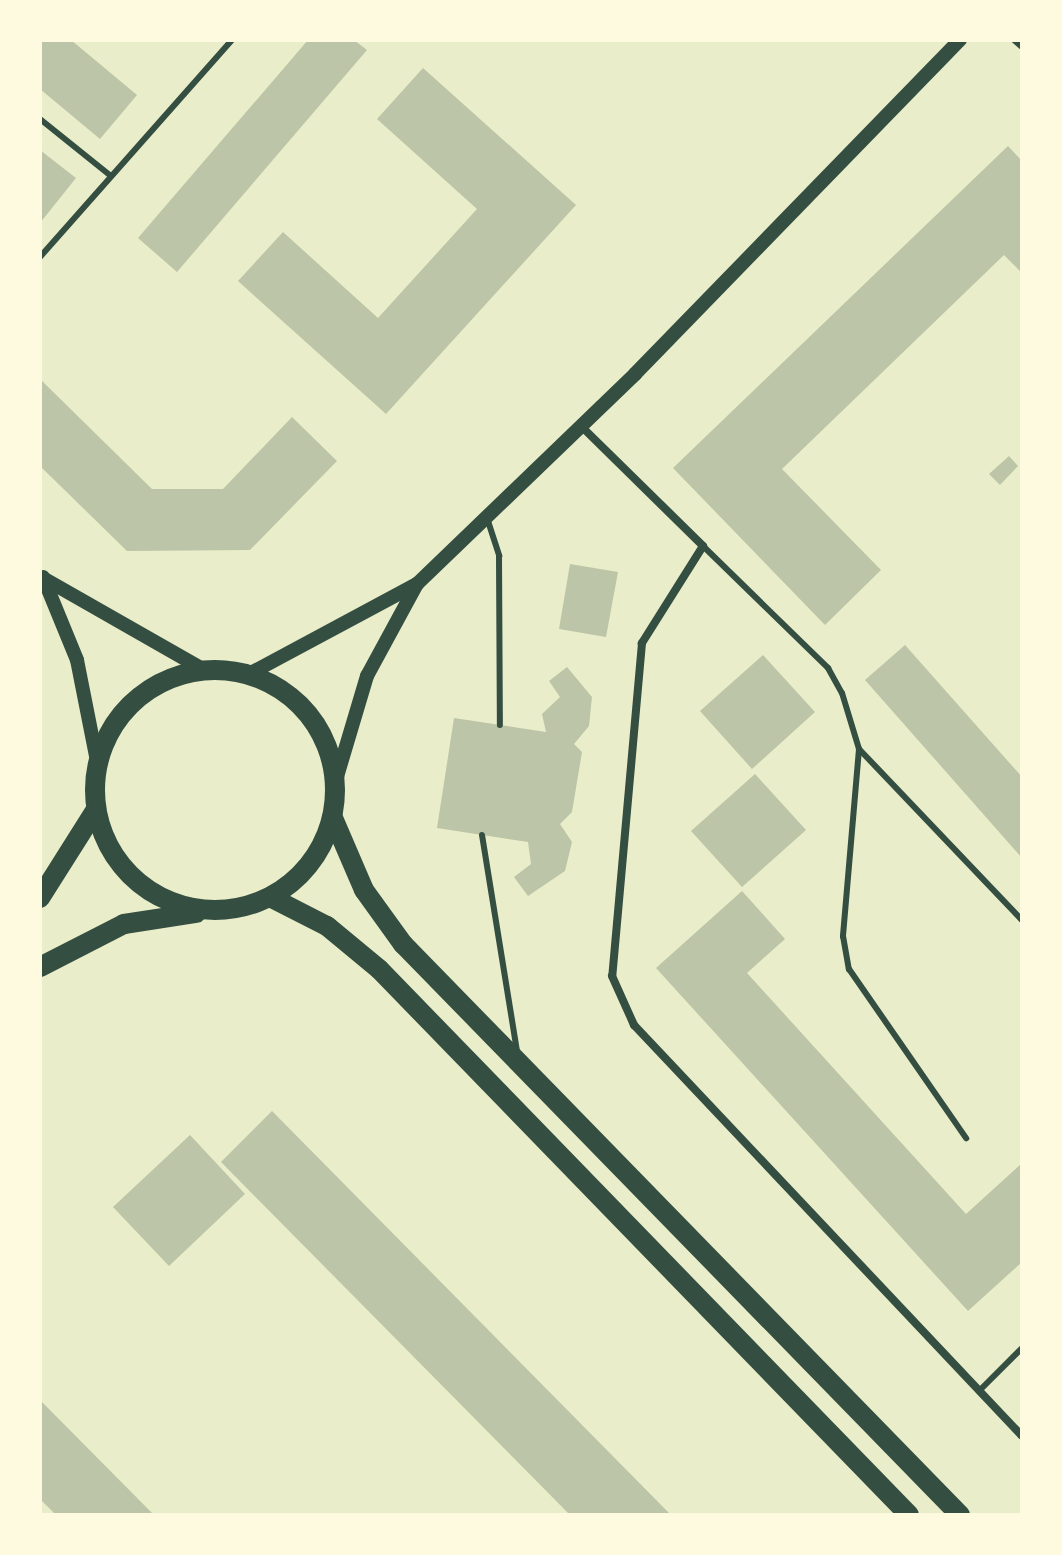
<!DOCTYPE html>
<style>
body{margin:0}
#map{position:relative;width:1062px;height:1555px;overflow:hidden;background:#e9edc9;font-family:Merriweather,serif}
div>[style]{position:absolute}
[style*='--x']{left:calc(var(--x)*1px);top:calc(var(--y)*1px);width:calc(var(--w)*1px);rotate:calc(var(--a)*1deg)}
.building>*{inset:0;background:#bcc5a7}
.service>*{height:6px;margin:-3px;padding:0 3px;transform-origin:3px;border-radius:3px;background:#344e41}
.minor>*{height:8px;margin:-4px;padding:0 4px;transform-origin:4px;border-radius:4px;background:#344e41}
.tertiary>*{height:14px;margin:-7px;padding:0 7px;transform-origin:7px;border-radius:7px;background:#344e41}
.primary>*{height:20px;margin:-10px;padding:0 10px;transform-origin:10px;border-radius:10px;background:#344e41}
.primary>.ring{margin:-10px;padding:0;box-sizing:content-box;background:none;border:20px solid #344e41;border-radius:50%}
span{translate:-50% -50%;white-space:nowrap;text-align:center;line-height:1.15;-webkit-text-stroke:8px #fefae0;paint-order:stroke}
.frame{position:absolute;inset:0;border:42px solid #fefae0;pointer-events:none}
</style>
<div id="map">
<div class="building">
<i style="clip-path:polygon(40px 40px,71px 40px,137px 95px,100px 139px,40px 89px)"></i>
<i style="clip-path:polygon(308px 40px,354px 40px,367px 50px,177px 272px,138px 238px)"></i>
<i style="clip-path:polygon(423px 68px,576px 205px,386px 414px,238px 281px,283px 232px,378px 318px,477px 209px,377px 119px)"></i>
<i style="clip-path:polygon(1008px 146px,1022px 161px,1022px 273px,1004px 255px,782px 469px,881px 570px,825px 625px,673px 468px)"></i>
<i style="clip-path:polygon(40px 150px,76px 178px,40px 223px)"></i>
<i style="clip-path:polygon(40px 379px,152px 489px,223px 489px,292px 417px,337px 461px,250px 550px,127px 551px,40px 466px)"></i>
<i style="clip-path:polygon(1009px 456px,1018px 466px,1000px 485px,989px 474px)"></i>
<i style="clip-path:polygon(570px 564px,618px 572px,606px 637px,559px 629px)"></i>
<i style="clip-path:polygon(905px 645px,1022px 777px,1022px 858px,865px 680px)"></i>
<i style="clip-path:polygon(763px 655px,815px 712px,752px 769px,700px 711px)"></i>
<i style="clip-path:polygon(567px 667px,592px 697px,589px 726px,574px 744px,582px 752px,572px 812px,560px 824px,572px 842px,565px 871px,528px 896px,514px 877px,531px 864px,528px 842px,437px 828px,454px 718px,546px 732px,542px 714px,560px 697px,549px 681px)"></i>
<i style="clip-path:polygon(755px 774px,806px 830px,742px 887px,691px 831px)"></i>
<i style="clip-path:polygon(742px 891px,785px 939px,747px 973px,966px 1214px,1022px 1163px,1022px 1262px,968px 1311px,656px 968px)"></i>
<i style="clip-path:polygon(272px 1111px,671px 1515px,570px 1515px,221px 1162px)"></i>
<i style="clip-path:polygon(190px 1135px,245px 1194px,169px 1266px,113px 1207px)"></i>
<i style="clip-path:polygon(40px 1400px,154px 1515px,56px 1515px,40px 1499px)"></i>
</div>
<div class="service">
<i style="--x:1014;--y:40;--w:11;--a:41"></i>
<i style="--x:40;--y:119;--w:91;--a:38.8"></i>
<i style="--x:40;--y:257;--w:290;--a:-48.5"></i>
<i style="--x:487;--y:518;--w:40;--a:72"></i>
<i style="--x:499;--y:556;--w:169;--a:89.7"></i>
<i style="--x:703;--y:546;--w:175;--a:44.3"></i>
<i style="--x:828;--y:668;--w:29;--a:61"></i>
<i style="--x:842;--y:693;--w:59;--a:73.1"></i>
<i style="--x:859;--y:749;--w:188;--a:94.9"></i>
<i style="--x:843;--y:936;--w:34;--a:80"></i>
<i style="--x:849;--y:969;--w:206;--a:55.3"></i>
<i style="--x:859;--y:749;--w:236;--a:46.4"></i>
<i style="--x:482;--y:835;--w:219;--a:80.8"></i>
<i style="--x:980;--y:1390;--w:59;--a:-45"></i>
</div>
<div class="minor">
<i style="--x:581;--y:426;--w:171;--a:44.5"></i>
<i style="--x:703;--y:546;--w:115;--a:122.2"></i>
<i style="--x:642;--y:643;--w:334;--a:95.1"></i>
<i style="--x:612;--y:976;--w:54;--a:65.8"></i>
<i style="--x:634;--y:1025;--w:565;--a:46.65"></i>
</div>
<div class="tertiary">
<i style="--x:43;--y:577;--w:90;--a:67.7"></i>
<i style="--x:77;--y:660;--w:103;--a:78.8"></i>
<i style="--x:43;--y:578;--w:185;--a:29.7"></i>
<i style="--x:249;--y:674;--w:191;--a:-28.2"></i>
<i style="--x:417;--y:584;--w:303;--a:-43.9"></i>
<i style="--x:635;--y:374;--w:466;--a:-45.8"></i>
<i style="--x:336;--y:780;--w:109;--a:-73.4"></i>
<i style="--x:367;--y:676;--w:105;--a:-61.5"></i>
</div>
<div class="primary">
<i class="ring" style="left:95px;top:670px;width:220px;height:220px"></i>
<i style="--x:333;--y:818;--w:78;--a:66.7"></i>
<i style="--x:364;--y:890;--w:67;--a:54.2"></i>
<i style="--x:403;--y:944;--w:798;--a:45.71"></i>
<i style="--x:270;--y:897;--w:64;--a:27"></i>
<i style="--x:327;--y:926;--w:67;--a:39.6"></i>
<i style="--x:379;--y:969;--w:761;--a:45.85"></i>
<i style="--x:40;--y:898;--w:103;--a:-57.7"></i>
<i style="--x:40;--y:967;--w:94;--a:-27.1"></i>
<i style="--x:124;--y:924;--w:73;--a:-8.7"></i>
</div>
<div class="frame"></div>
</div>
